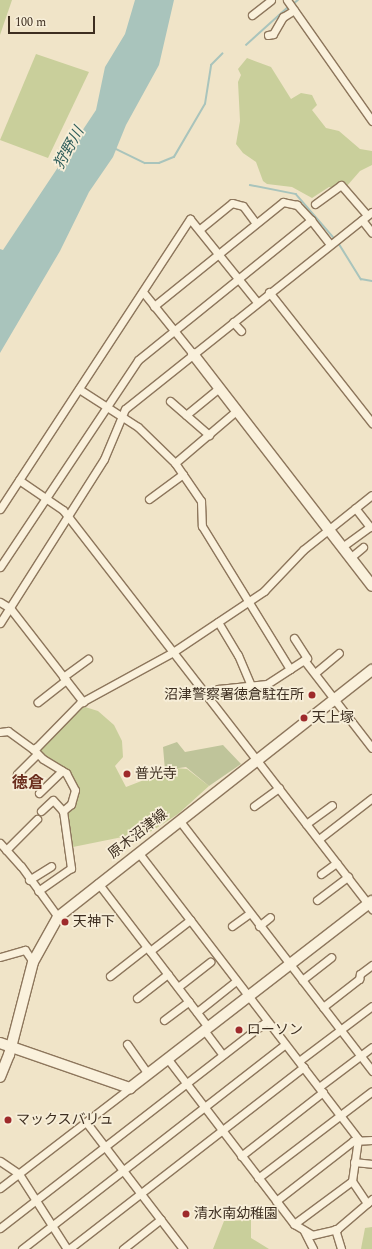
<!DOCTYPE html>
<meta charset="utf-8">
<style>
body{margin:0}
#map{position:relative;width:372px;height:1249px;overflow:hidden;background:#f0e4c8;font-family:Spectral,"Noto Sans JP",serif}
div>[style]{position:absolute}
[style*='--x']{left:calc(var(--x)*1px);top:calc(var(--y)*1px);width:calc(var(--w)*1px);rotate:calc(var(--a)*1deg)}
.green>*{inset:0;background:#c9cf9b}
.cemetery>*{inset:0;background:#bfc49a}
.water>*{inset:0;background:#a9c4bc}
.stream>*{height:1.5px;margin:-0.75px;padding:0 0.75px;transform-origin:0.75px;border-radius:0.75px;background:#a9c4bc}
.roads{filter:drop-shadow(1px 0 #8d765c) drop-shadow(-1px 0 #8d765c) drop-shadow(0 1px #8d765c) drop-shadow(0 -1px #8d765c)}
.street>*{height:7px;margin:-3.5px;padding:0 3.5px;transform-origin:3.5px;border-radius:3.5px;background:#faf1dc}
.secondary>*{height:10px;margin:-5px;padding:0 5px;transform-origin:5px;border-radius:5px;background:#faf1dc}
.dots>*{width:11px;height:11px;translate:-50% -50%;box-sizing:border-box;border:2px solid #f7eed8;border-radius:50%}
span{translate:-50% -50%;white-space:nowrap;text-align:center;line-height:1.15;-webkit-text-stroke:3.5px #f7eed8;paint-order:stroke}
.poi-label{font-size:14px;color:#3d2e20}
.right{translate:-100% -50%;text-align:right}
.left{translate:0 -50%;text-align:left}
.street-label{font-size:14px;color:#3d2e20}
.water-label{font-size:15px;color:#2f5d5a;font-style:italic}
.quarter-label{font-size:16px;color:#6b2e1e;font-weight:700}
.scale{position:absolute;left:8px;top:16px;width:87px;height:18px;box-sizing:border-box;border:2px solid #3d2e20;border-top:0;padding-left:5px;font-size:12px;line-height:14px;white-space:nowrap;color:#3d2e20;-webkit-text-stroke:3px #f7eed8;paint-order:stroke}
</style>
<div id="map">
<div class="green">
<i style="clip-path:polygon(0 0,12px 0,0 35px)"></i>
<i style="clip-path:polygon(36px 54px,89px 72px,48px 158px,0 140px)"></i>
<i style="clip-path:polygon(247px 58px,271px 67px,291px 99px,301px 93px,312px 95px,317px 105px,312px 110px,326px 128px,339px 131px,360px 149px,372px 151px,372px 165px,360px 171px,346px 187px,338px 190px,329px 187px,312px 198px,292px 187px,267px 184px,263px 181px,256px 162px,243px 153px,236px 144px,240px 121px,238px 82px,241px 75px,238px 69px)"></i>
<i style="clip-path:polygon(85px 707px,98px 711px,114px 725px,122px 741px,123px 757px,115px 766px,126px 787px,175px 768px,187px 769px,209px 786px,178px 814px,152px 831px,68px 848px,63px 811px,74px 797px,72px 783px,45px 761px,37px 747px,73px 709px)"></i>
<i style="clip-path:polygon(251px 1220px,251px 1238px,269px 1249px,213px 1249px,224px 1221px)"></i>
<i style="clip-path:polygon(372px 1227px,372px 1249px,361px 1249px,365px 1228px)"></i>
</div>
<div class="cemetery">
<i style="clip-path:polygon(177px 742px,185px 752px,223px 745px,241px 764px,209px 786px,186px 767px,165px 770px,163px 747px)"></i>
</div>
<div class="water">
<i style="clip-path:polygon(135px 0,174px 0,159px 65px,126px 125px,113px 157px,89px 192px,60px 251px,0 353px,0 249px,3px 250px,96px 110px,105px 67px,125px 34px)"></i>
</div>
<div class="stream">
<i style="--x:293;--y:4;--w:6;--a:-39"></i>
<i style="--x:246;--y:45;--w:57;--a:-42.1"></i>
<i style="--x:116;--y:149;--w:32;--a:26"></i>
<i style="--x:145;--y:163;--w:14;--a:0"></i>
<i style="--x:159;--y:163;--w:16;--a:-22"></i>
<i style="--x:174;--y:157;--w:61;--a:-59.7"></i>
<i style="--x:205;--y:104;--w:39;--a:-81"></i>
<i style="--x:211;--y:65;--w:16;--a:-45"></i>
<i style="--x:250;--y:185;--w:47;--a:11.1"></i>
<i style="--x:296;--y:194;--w:60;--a:49.1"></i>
<i style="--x:338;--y:242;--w:44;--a:58.1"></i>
<i style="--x:361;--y:279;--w:11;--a:10"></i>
</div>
<div class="roads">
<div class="street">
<i style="--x:287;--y:0;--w:148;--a:54.9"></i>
<i style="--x:252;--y:15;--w:24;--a:-38"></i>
<i style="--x:268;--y:35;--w:5;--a:-11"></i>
<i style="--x:273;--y:34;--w:20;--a:-60"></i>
<i style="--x:283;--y:17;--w:13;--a:-32"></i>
<i style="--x:315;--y:204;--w:32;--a:-36"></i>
<i style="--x:341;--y:185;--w:40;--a:49"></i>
<i style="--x:311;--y:220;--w:31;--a:52"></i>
<i style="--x:362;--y:220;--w:16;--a:52"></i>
<i style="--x:200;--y:229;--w:41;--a:-39.1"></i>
<i style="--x:232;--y:203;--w:11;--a:15"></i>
<i style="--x:243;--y:206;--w:21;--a:53"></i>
<i style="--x:143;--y:292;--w:80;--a:51.1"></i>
<i style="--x:269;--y:292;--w:167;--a:51.8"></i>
<i style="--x:233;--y:322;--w:12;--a:48"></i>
<i style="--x:79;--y:389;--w:70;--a:32.8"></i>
<i style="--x:138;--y:427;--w:52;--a:44.2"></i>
<i style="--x:175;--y:463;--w:46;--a:55.6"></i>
<i style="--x:201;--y:501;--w:25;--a:88"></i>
<i style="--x:202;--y:526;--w:168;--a:58.4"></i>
<i style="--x:290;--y:669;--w:17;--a:-33"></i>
<i style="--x:304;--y:660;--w:111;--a:52.3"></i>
<i style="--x:170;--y:401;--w:52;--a:41.1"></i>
<i style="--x:186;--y:415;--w:43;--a:-39.3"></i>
<i style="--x:175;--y:463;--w:80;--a:-40.4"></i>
<i style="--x:19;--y:480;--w:53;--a:34.3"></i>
<i style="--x:63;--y:510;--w:505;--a:52.24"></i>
<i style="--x:149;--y:499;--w:42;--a:-36.3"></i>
<i style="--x:0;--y:509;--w:347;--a:-56.8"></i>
<i style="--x:190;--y:219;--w:107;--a:51.1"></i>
<i style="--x:342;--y:547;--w:34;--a:-36"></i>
<i style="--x:370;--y:527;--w:24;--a:-128"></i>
<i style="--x:350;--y:558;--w:17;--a:-40"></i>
<i style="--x:0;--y:567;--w:249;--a:-56.3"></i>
<i style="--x:138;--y:360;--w:223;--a:-39"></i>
<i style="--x:311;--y:220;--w:21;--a:-133"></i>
<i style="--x:297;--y:205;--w:14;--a:-168"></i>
<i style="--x:283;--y:202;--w:166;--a:141.1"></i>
<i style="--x:0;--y:602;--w:12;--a:31"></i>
<i style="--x:10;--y:608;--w:91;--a:52.1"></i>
<i style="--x:66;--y:680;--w:36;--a:142"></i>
<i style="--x:218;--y:622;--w:39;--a:59"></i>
<i style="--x:238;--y:655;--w:33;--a:67"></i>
<i style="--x:0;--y:623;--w:194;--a:-57.6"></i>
<i style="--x:104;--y:459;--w:54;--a:-67.2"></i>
<i style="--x:125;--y:409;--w:316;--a:-38.6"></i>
<i style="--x:294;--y:638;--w:24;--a:57"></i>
<i style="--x:307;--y:658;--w:5;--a:143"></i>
<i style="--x:315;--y:673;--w:31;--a:-40"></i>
<i style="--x:63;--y:677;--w:31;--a:-36"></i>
<i style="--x:66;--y:680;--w:28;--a:52"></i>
<i style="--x:208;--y:695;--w:12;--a:-31"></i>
<i style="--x:218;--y:689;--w:49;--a:-5.8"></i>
<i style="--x:267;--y:684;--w:27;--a:-33"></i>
<i style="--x:0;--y:732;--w:8;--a:-7"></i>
<i style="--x:8;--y:731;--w:31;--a:36"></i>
<i style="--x:33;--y:749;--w:4;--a:-27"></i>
<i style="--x:37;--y:747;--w:62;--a:-45.7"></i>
<i style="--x:80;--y:703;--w:106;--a:-28.7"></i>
<i style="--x:173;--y:652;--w:110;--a:-33.8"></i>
<i style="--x:264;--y:591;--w:57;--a:-46.4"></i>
<i style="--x:303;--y:550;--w:88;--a:-38.6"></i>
<i style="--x:33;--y:749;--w:14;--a:45"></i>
<i style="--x:43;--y:759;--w:27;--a:31"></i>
<i style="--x:66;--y:773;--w:19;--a:62"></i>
<i style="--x:75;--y:790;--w:15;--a:106"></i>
<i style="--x:71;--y:804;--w:11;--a:139"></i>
<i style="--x:63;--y:811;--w:58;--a:82"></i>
<i style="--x:71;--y:868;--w:40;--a:145.1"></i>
<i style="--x:17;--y:774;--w:28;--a:-45"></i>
<i style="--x:39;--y:793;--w:32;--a:-44"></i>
<i style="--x:254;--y:806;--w:31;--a:-36"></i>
<i style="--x:41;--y:811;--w:16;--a:-43"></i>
<i style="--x:53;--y:800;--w:15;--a:48"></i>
<i style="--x:179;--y:820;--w:317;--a:52.4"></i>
<i style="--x:306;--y:824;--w:32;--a:-36"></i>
<i style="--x:319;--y:839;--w:67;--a:-37.7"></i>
<i style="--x:0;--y:843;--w:31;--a:48"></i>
<i style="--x:21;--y:866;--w:63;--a:54"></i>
<i style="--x:6;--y:850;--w:44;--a:-45"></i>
<i style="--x:138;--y:852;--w:362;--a:52.5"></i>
<i style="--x:358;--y:1139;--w:42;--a:98.1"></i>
<i style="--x:352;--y:1181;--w:72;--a:143.4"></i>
<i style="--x:294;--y:1224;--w:208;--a:-127.4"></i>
<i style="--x:321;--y:874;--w:19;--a:-36"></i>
<i style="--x:29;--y:880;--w:26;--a:-32"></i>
<i style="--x:98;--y:883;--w:181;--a:52.6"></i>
<i style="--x:317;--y:900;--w:39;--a:-37"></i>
<i style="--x:232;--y:926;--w:22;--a:-36"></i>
<i style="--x:259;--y:926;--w:14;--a:-39"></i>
<i style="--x:150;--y:951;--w:51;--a:-37.8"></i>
<i style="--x:0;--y:957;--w:26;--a:-16"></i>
<i style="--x:25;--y:950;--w:14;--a:56"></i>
<i style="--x:110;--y:976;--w:47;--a:-38.1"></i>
<i style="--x:302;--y:980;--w:37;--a:-38"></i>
<i style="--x:178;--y:987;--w:41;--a:-38"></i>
<i style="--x:137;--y:998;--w:39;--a:-38"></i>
<i style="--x:323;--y:1007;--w:46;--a:-37.9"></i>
<i style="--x:359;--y:979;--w:5;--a:-79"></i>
<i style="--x:360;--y:974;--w:15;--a:-37"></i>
<i style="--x:197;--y:1012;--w:50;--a:-38.5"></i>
<i style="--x:164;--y:1020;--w:31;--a:-37"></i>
<i style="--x:204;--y:1030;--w:31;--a:53"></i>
<i style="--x:127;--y:1044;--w:37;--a:55"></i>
<i style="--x:299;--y:1061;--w:91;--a:-37"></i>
<i style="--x:319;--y:1087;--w:66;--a:-37"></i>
<i style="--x:86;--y:1122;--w:160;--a:52.6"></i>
<i style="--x:241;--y:1156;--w:104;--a:-38"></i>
<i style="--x:0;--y:1161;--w:23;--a:34"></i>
<i style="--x:19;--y:1174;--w:89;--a:57.4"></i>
<i style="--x:354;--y:1162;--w:18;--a:6"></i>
<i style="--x:258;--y:1178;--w:143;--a:-37.3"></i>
<i style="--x:352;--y:1181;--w:27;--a:56"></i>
<i style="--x:0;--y:1188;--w:164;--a:-37.6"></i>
<i style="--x:276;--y:1201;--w:98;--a:-37.9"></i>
<i style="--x:353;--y:1141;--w:19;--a:-3"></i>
<i style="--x:294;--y:1224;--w:21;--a:31"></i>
<i style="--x:312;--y:1235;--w:26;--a:-13"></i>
<i style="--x:337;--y:1229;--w:46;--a:-40.6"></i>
<i style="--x:0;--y:1228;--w:338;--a:-37.8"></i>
<i style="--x:335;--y:1229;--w:21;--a:73"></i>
<i style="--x:304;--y:1231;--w:20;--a:63"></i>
<i style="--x:22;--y:1249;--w:333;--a:-37.9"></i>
<i style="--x:69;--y:1249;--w:297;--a:-37.8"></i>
<i style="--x:123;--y:1249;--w:48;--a:-38.3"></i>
</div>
<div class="secondary">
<i style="--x:193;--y:354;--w:293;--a:52.3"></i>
<i style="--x:0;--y:1043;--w:138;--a:19.1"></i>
<i style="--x:130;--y:1088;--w:306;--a:-37.7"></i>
<i style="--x:0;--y:1077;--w:24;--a:-68"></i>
<i style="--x:9;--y:1055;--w:96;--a:-75.5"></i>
<i style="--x:33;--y:962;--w:51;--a:-60.9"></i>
<i style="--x:58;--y:917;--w:400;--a:-38.2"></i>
</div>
</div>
<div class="dots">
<i style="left:312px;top:695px;background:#9e2a2b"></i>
<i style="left:304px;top:718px;background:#9e2a2b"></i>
<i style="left:127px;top:774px;background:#9e2a2b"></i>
<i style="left:65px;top:922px;background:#9e2a2b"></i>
<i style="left:239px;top:1030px;background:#9e2a2b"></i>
<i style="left:8px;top:1120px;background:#9e2a2b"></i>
<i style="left:186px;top:1214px;background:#9e2a2b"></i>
</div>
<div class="poi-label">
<span class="right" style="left:304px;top:695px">沼津警察署徳倉駐在所</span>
<span class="left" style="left:312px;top:718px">天上塚</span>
<span class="left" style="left:135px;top:774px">普光寺</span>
<span class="left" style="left:73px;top:922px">天神下</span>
<span class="left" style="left:247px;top:1030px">ローソン</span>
<span class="left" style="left:16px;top:1120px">マックスバリュ</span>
<span class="left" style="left:194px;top:1214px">清水南幼稚園</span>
</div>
<div class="street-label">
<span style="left:138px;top:834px;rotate:-38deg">原木沼津線</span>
</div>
<div class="water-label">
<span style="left:69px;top:148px;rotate:-61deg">狩野川</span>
</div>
<div class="quarter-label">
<span style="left:28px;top:783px">徳倉</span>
</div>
<div class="scale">100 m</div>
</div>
